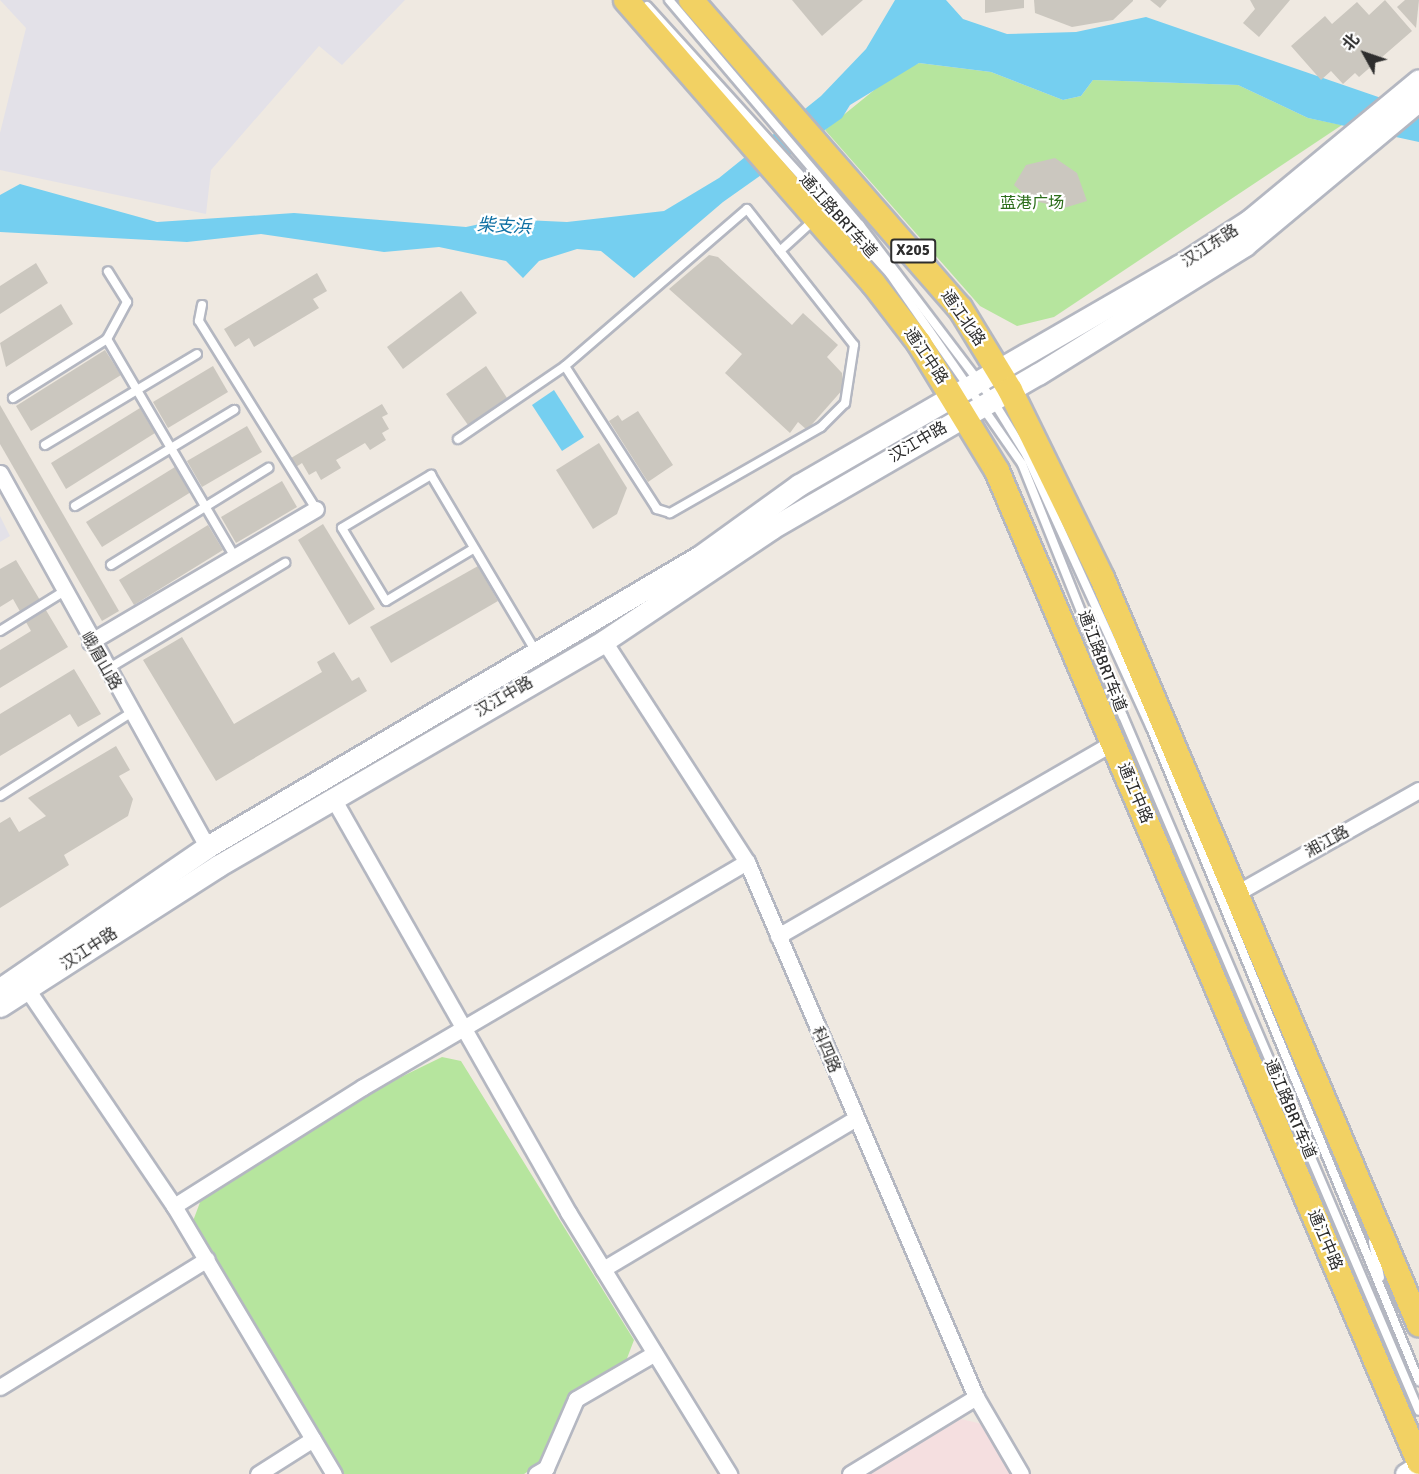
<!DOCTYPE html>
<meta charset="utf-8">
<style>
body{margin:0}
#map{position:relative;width:1419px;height:1474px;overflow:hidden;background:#efe9e1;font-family:Signika,"Noto Sans SC",sans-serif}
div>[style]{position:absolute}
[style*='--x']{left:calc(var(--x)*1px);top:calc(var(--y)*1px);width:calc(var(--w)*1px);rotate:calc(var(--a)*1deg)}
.industrial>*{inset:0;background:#e3e1e8}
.medical>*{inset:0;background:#f5dfe0}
.green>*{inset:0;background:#b6e59e}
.water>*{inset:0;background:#75cff0}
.building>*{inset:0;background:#cbc7bf}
.roads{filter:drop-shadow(2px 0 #b4b7c1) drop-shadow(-2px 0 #b4b7c1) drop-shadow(0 2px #b4b7c1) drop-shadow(0 -2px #b4b7c1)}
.service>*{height:8px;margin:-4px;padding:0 4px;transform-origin:4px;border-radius:4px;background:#fff}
.minor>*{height:15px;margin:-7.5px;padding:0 7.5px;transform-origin:7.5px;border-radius:7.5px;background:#fff}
.tertiary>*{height:18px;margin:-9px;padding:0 9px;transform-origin:9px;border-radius:9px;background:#fff}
.secondary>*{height:21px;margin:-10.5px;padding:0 10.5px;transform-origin:10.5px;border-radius:10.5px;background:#fff}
.primary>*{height:24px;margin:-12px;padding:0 12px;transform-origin:12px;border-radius:12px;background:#f2d163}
span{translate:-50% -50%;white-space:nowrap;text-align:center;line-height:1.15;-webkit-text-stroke:4.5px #fff;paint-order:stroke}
.shield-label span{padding:2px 4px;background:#fff;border:2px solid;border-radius:4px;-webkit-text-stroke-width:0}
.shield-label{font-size:15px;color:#2e2e2e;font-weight:700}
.park-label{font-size:16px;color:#2c6e1b}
.street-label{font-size:16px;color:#2e2e2e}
.water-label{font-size:18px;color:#0d6fa3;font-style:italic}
.north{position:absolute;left:1335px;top:24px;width:60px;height:60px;-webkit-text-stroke:4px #fff;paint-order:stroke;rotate:310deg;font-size:16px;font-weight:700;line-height:24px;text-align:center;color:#2e2e2e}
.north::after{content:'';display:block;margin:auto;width:21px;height:27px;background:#2e2e2e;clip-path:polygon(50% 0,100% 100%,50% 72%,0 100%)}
</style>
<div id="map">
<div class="industrial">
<i style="clip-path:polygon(0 0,405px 0,342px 65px,319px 46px,211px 170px,206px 214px,0 170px,0 133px,26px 28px)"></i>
<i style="clip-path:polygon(0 516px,10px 536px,0 542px)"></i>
</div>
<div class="medical">
<i style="clip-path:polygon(961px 1419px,982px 1424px,1010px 1474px,870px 1474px)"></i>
</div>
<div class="green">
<i style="clip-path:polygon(919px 63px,991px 72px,1063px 100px,1081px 96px,1093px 80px,1238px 85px,1308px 118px,1342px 125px,1054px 317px,1017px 326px,980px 306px,825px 130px,894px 74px)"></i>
<i style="clip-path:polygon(442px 1057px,461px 1061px,634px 1340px,626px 1361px,571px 1393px,541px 1463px,524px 1474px,342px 1474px,193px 1221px,202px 1197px,364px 1095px)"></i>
</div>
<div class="water">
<i style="clip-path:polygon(895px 0,946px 0,963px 19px,1007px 34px,1076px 32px,1146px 17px,1419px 111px,1419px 142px,1308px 118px,1238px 85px,1093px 80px,1081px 96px,1063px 100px,991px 72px,919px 63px,850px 105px,842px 118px,723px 202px,634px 278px,601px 251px,577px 249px,539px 261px,523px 278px,506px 261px,439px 247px,384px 252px,261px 234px,187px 242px,0 232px,0 195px,20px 184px,157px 222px,294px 213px,466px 227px,503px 219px,567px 222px,664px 211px,719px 178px,821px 96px,866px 49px)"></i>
<i style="clip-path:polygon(554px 390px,584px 437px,562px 451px,532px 405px)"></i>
</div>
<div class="building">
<i style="clip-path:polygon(792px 0,863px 0,822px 36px)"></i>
<i style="clip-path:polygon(985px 0,1024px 0,1024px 8px,985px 13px)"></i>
<i style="clip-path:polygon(1034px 0,1133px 0,1133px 1px,1113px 20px,1072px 27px,1035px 13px)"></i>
<i style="clip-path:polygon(1150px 0,1167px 0,1160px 8px)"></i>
<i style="clip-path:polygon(1250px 0,1290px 0,1259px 37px,1243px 23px,1255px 9px)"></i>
<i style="clip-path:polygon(1385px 0,1412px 31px,1359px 77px,1355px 73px,1343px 84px,1331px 71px,1321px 80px,1291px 46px,1325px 16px,1332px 24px,1357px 2px,1369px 15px)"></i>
<i style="clip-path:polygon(1405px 0,1419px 0,1416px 28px,1397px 7px)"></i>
<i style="clip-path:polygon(1055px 158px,1077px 173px,1087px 201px,1064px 208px,1031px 200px,1014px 185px,1026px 165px)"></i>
<i style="clip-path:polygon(709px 255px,718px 257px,792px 325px,803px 313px,838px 345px,827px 357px,842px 373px,844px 388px,807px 430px,798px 422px,790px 433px,725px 373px,742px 354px,669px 289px)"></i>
<i style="clip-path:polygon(36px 263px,48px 283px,0 314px,0 286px)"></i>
<i style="clip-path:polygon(317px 273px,327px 291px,313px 299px,319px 308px,254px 347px,249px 338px,235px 347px,224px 329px)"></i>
<i style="clip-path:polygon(461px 291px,477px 313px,403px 369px,387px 347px)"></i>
<i style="clip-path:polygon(61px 304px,73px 324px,6px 367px,0 343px)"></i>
<i style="clip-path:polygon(105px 350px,121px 375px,31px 431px,16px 406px)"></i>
<i style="clip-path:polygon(213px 366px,228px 392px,168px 428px,153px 402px)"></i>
<i style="clip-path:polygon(486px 366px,507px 398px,468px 425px,446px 394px)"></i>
<i style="clip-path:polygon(382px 404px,388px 414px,382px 417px,389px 429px,382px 433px,386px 440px,370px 450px,365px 443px,336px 460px,341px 468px,321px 480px,316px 471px,309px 475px,302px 463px,296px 467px,291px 458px)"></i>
<i style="clip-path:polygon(0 405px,119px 611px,102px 621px,0 444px)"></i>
<i style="clip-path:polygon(140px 408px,155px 433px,66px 489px,51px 463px)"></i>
<i style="clip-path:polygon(638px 411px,673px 465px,648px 482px,609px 421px,618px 415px,622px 421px)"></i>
<i style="clip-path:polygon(247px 426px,262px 452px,202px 487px,187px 461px)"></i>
<i style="clip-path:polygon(599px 443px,627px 488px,617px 514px,593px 529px,556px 470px)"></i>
<i style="clip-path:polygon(175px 467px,191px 492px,102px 547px,86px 522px)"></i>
<i style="clip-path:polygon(282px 481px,297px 507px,236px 543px,221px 517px)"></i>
<i style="clip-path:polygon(323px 524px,375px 609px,349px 625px,298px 540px)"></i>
<i style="clip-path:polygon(208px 525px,223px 550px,134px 605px,119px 580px)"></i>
<i style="clip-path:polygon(16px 560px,68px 647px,0 688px,0 650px,31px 631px,13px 599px,0 607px,0 569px)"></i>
<i style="clip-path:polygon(478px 566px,498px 601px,391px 663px,370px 627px)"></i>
<i style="clip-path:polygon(182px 637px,234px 724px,322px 672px,317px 662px,334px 652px,352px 681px,359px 677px,367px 691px,216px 781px,143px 660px)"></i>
<i style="clip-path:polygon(74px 669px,101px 714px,78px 727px,70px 714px,0 756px,0 714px)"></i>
<i style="clip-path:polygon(116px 746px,130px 770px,119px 776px,133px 799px,128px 816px,64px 855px,69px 865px,0 908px,0 823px,10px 817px,19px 832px,46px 816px,28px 798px)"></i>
</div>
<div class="roads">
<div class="service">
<i style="--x:669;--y:0;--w:295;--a:49.7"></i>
<i style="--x:860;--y:225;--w:218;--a:52.8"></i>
<i style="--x:992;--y:399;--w:67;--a:58.4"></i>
<i style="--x:1027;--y:456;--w:299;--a:65.5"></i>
<i style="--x:1151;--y:728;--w:706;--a:67.69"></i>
<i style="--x:647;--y:6;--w:362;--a:47.8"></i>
<i style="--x:890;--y:274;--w:231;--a:55.2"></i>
<i style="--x:1022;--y:464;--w:271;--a:68.2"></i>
<i style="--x:1123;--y:716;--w:755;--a:66.93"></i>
<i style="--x:780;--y:251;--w:46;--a:-42.4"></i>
<i style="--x:202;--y:305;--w:16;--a:101"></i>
<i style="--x:199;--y:321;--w:221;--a:58.1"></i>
<i style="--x:107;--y:339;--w:253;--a:59.6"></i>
<i style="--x:13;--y:398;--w:111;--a:-32.1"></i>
<i style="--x:107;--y:339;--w:42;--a:-61.6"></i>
<i style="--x:127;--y:302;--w:36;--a:-122"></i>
<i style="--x:458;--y:439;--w:130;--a:-34.3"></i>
<i style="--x:565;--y:366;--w:240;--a:-40.8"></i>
<i style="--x:747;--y:209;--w:173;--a:51.8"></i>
<i style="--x:854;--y:345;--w:59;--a:98.8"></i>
<i style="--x:845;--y:403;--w:34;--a:135"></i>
<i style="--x:821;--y:427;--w:174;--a:150.3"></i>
<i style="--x:670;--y:513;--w:14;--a:-163"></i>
<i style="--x:657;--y:509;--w:170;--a:-122.8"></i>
<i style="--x:45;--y:445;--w:177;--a:-30.9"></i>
<i style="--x:75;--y:506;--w:186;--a:-31.1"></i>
<i style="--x:473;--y:549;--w:101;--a:149.1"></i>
<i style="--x:386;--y:601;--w:85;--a:-121.1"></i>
<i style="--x:342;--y:528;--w:104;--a:-30.8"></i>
<i style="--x:431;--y:475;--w:206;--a:59.3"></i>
<i style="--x:111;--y:565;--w:185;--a:-31.7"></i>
<i style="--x:0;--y:631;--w:74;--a:-31.8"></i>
<i style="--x:106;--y:670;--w:209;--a:-30.9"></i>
<i style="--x:0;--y:796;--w:155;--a:-32.4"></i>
<i style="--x:1373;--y:1242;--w:36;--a:79"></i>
</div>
<div class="minor">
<i style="--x:0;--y:473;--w:427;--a:61"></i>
<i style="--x:604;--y:641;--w:263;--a:57.1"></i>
<i style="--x:747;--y:862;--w:582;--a:66.83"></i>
<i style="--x:976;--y:1397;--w:89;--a:59.7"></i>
<i style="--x:90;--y:642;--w:262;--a:-30.5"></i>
<i style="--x:334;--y:800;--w:474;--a:60.4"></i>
<i style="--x:568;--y:1212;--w:308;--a:58.4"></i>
<i style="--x:1235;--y:894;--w:211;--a:-29.5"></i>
<i style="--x:778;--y:936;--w:388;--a:-30"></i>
<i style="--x:27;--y:989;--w:262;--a:55.9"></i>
<i style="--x:174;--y:1206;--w:312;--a:59.2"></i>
<i style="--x:174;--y:1206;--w:223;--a:-32.2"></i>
<i style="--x:363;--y:1087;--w:445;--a:-30.4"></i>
<i style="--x:603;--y:1269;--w:293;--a:-30.8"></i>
<i style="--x:0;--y:1387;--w:243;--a:-31.7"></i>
<i style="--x:258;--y:1474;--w:65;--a:-32.5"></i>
<i style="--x:536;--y:1474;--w:12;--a:-31"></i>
<i style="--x:546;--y:1468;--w:75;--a:-66.5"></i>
<i style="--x:576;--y:1399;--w:91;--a:-30.2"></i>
<i style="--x:850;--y:1474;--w:148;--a:-31.4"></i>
</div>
<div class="tertiary">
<i style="--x:1405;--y:1474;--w:17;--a:-33"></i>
</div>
<div class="secondary">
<i style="--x:0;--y:989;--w:251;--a:-34.4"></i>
<i style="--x:207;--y:847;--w:571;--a:-30.52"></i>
<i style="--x:699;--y:557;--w:123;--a:-35.8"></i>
<i style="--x:799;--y:485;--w:439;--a:-30"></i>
<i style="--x:1179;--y:266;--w:85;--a:-32.9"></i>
<i style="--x:1250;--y:220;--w:219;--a:-39.6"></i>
<i style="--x:0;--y:1006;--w:259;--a:-32.7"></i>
<i style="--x:218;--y:866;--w:447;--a:-30.2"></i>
<i style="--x:604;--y:641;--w:202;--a:-33.9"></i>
<i style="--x:772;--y:528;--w:307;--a:-30.1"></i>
<i style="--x:1038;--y:374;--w:244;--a:-31.9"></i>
<i style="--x:1245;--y:245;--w:226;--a:-39.8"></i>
</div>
<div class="primary">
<i style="--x:626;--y:0;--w:376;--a:48.9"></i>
<i style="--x:873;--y:283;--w:76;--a:52.5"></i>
<i style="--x:919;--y:343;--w:150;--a:58.6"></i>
<i style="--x:997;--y:471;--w:1077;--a:66.93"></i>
<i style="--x:691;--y:0;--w:409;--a:48.9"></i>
<i style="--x:960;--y:308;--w:96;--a:58.6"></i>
<i style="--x:1010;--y:390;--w:209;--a:63.9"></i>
<i style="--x:1102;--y:578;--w:811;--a:66.98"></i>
</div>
</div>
<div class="shield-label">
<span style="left:913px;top:251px">X205</span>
</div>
<div class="park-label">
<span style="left:1032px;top:203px">蓝港广场</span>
</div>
<div class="street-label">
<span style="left:838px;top:216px;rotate:48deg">通江路BRT车道</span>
<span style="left:1210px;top:246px;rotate:-33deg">汉江东路</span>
<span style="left:963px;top:318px;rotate:55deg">通江北路</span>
<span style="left:926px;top:356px;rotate:56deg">通江中路</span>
<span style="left:918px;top:442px;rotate:-30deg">汉江中路</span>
<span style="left:101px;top:661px;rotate:60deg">峨眉山路</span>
<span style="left:1102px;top:661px;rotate:69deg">通江路BRT车道</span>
<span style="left:504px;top:697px;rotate:-30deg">汉江中路</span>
<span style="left:1135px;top:793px;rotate:67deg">通江中路</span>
<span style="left:1327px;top:842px;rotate:-29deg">湘江路</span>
<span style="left:89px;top:949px;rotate:-33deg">汉江中路</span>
<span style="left:826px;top:1050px;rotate:67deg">科四路</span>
<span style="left:1290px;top:1109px;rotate:67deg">通江路BRT车道</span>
<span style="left:1325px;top:1240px;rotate:67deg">通江中路</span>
</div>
<div class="water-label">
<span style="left:504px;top:226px;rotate:3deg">柴支浜</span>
</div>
<div class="north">北</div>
</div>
